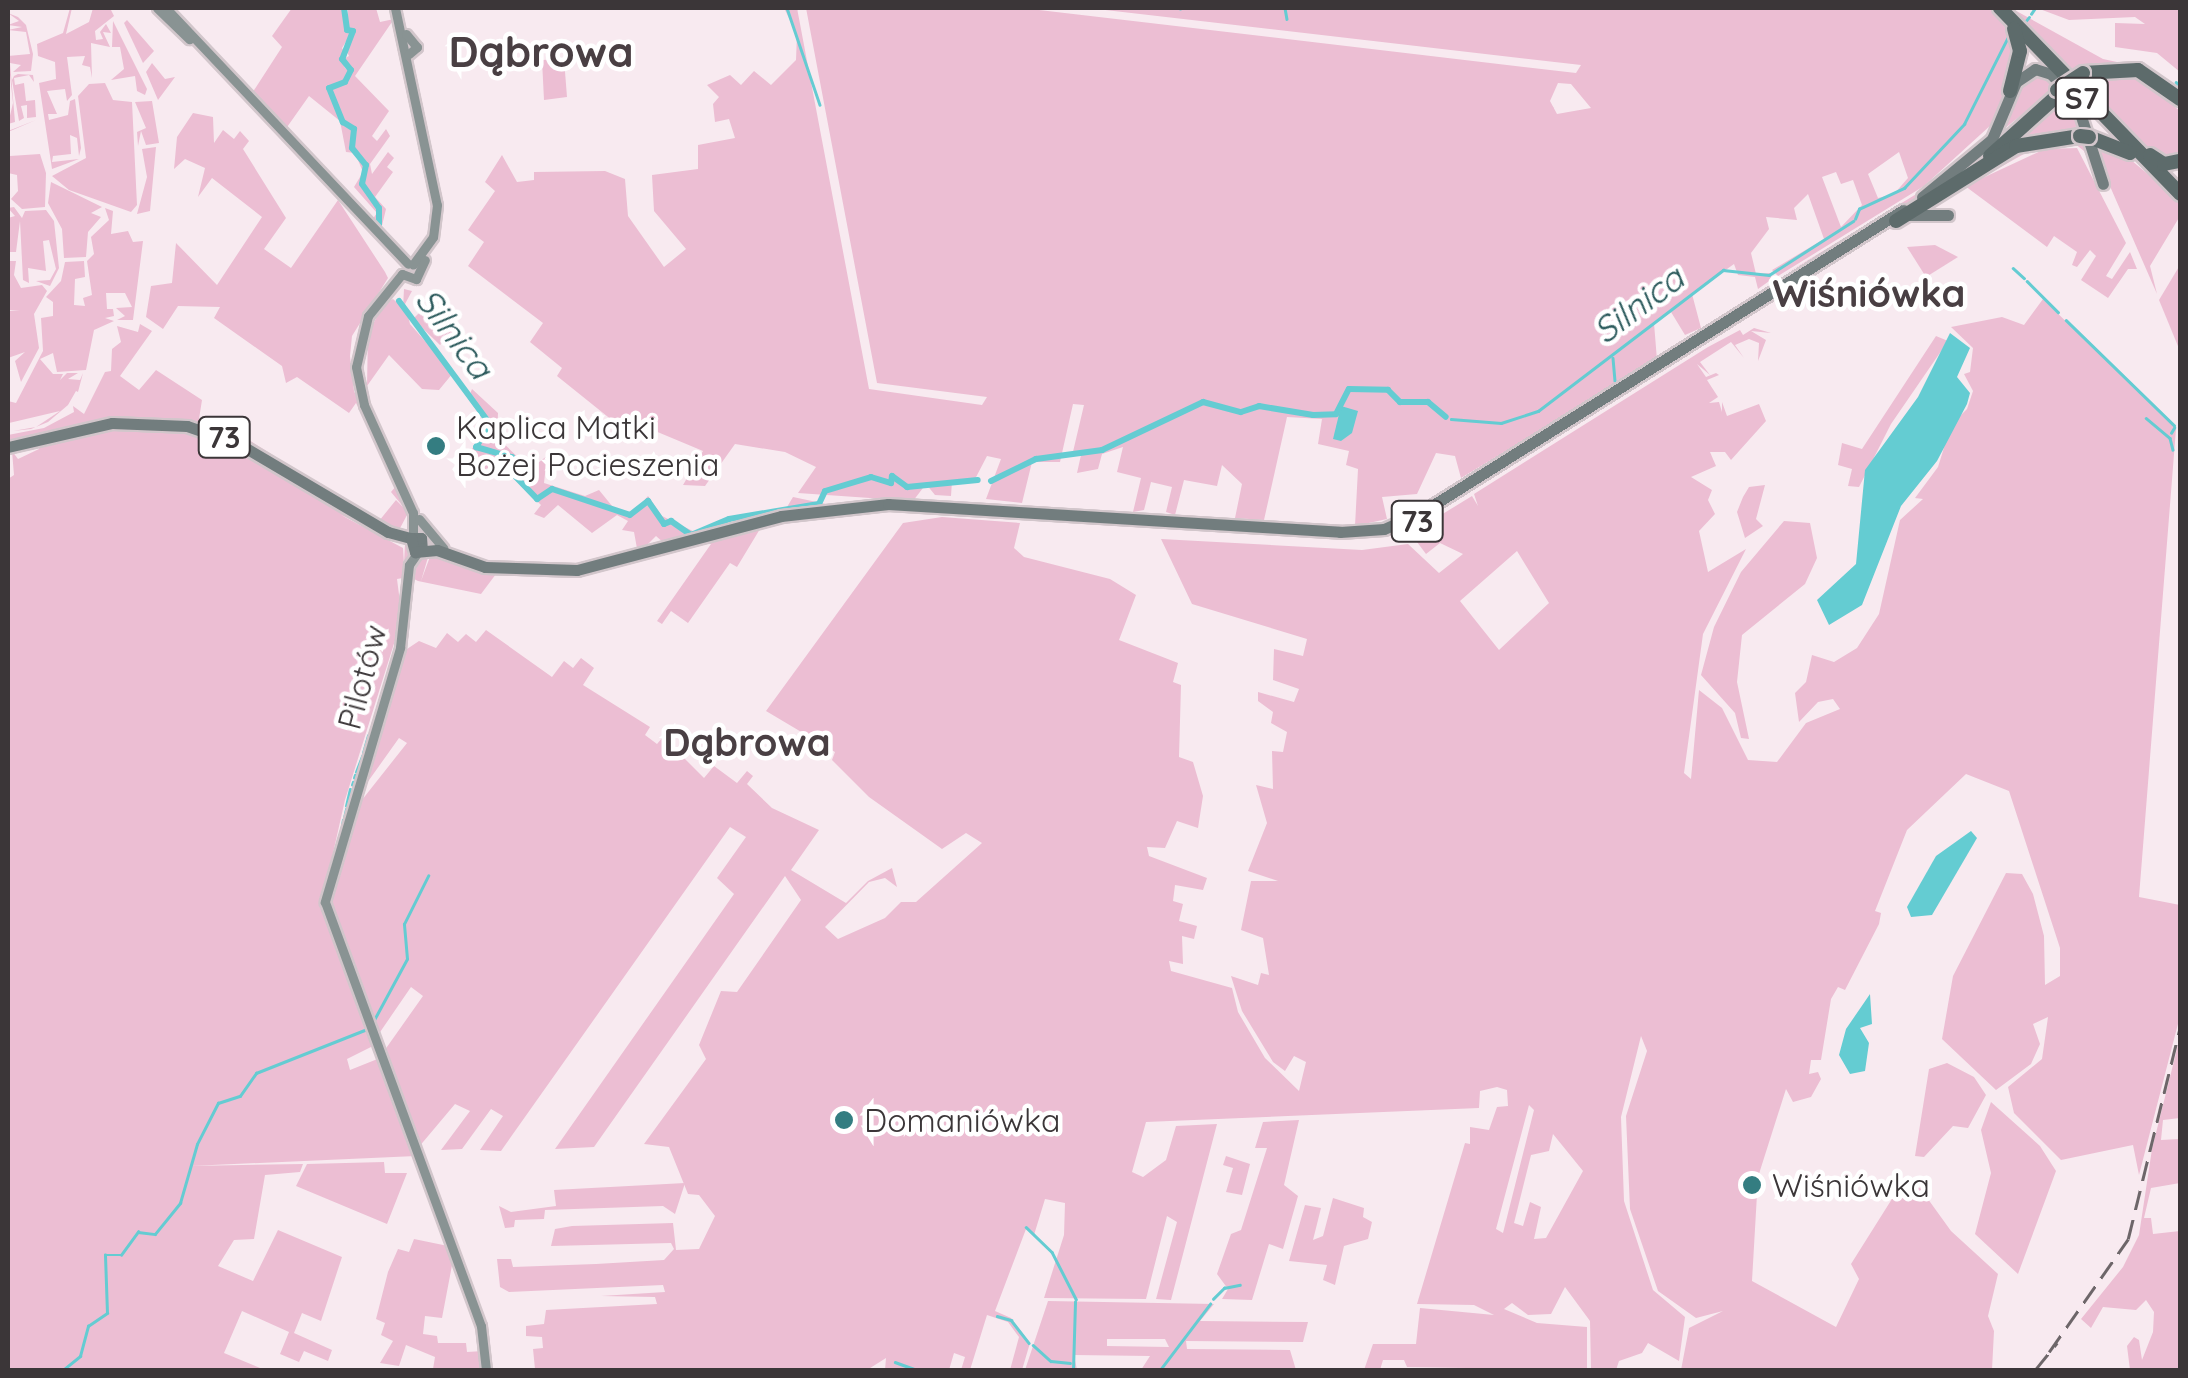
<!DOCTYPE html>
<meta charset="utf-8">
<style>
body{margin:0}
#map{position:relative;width:2188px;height:1378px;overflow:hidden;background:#f8eaf0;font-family:Quicksand,sans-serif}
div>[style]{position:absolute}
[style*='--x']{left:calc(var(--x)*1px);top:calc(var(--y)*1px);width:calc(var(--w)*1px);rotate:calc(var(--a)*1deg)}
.green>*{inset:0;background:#ecbed3}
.water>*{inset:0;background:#64ccd2}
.stream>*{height:2.5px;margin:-1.25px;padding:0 1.25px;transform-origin:1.25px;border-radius:1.25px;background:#64ccd2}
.river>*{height:6px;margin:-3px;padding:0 3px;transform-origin:3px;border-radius:3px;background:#64ccd2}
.roads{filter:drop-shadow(2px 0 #d2c6cb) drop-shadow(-2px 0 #d2c6cb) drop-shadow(0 2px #d2c6cb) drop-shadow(0 -2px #d2c6cb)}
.secondary>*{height:9px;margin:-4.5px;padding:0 4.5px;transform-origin:4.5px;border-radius:4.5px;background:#899393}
.primary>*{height:11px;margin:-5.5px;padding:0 5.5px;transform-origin:5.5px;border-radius:5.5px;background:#727d7e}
.motorway>*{height:14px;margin:-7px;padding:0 7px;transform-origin:7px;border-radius:7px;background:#5d6b6b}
.rail>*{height:2.5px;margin-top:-1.25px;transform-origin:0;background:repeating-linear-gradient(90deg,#6d6669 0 20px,transparent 0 30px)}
.bridges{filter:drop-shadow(2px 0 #d2c6cb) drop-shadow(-2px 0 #d2c6cb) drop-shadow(0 2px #d2c6cb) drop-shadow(0 -2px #d2c6cb)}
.motorway-bridge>*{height:14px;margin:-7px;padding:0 7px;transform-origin:7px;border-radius:7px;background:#5d6b6b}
.dots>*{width:28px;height:28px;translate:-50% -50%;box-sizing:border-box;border:5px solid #fff;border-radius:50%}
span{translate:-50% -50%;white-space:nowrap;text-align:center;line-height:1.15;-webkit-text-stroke:9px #fff;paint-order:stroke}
.shield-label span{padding:2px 8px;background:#fff;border:2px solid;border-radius:8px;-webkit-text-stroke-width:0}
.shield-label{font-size:30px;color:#3b3638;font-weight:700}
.poi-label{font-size:32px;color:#3b3638}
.left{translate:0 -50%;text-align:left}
.street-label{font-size:32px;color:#3b3638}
.water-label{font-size:35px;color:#2a595b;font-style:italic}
.quarter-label{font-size:38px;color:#493f43;font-weight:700}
.district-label{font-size:42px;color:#493f43;font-weight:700}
.frame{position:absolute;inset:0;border:10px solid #3b3638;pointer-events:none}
</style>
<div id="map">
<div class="green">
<i style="clip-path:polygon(70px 8px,72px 8px,66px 34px,89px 22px,93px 8px,110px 8px,114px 16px,95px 31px,96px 40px,103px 39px,100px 32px,106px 24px,111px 33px,103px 32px,110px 47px,91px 43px,92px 78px,90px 67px,82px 65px,85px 56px,67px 57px,72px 95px,67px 101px,65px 89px,47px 91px,57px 114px,48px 114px,49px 120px,68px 115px,70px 101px,75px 99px,81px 148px,79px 156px,77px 138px,70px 135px,71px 154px,53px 156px,52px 162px,79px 159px,52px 169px,39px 83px,56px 79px,55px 62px,38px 56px,37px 44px,63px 33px)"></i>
<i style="clip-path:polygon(292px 8px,347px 10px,343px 20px,346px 30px,352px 32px,342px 48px,347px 56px,341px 59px,345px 68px,350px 71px,343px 59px,349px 56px,345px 48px,354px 31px,347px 28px,348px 8px,376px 8px,380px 22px,394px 19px,355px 76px,389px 111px,372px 136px,377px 141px,386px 129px,390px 136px,370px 164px,372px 174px,388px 152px,394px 158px,387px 167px,393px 172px,375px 197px,386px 209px,380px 234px,369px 224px,377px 213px,354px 187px,363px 172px,355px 153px,346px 152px,340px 121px,309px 96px,280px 137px,247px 101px,282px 47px,272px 36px)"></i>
<i style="clip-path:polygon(evenodd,784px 8px,797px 8px,869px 389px,982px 405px,987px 397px,877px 383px,806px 8px,1022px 8px,1576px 73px,1581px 65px,1088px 8px,1995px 8px,2019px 45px,1996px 131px,1924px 193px,1782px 276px,1918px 193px,1981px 140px,1991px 129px,1992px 124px,1924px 186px,1778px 276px,1772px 270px,1824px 239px,1808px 194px,1794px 208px,1797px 220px,1766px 217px,1769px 229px,1751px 253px,1756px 274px,1770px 273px,1772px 279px,1758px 289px,1755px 277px,1738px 275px,1734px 264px,1692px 294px,1701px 328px,1685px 335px,1671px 312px,1654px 323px,1657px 360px,1461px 478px,1455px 456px,1436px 453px,1417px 494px,1382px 497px,1387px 519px,1355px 526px,1358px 469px,1346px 465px,1349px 451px,1318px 444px,1322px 419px,1287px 417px,1264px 520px,1235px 518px,1242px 484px,1222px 465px,1217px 486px,1184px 480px,1175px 515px,1166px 512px,1172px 487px,1151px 482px,1144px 510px,1133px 512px,1141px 478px,1117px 472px,1123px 447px,1102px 454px,1098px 469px,1077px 473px,1081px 455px,1072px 456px,1084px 405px,1073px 404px,1060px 462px,1032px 462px,1022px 503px,986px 499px,1001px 459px,987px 456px,974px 481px,952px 481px,951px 496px,935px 495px,926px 484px,913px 501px,798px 493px,816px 467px,785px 452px,735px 444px,705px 486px,683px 485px,703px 451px,636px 423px,628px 433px,557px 376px,562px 368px,530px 342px,543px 323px,468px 266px,484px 242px,468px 230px,495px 191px,485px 182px,502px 155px,517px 182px,534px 180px,534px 172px,605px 171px,625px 179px,628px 216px,664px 267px,686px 249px,654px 211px,652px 175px,698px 169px,698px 145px,735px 138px,729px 119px,715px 122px,713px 104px,719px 97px,707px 85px,730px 75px,741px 85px,754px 71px,771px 85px,796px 60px,797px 34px,784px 8px,1558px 83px,1571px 84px,1591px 108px,1557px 114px,1550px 101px,1558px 83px,784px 8px,1899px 152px,1908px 178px,1894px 194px,1878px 198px,1868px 174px,1899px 152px,784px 8px,1836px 172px,1841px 184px,1853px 180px,1862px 205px,1841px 227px,1822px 177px,1836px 172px)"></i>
<i style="clip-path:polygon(2011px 8px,2103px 59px,2154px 70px,2173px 83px,2180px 95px,2162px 78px,2132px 65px,2104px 64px,2073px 76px)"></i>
<i style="clip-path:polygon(2037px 8px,2180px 8px,2180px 72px,2157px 53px,2115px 47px,2115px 23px,2145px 24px,2135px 17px,2069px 20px)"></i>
<i style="clip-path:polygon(8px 13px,18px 17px,26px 25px,33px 54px,31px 71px,13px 72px,21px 65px,10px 63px,15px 122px,8px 124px,13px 103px,8px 56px,30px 54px,26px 32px,8px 30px,22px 27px,8px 25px,19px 21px)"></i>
<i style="clip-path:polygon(127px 20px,154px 51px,143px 63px,124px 23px)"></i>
<i style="clip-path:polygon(113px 21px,147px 89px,145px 95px,137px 91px,135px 76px,111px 80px,124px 69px,120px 47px,112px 47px)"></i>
<i style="clip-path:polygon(564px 59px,567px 97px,544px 100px,542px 60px)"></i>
<i style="clip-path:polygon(152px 63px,165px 79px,175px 77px,158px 100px,146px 72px)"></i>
<i style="clip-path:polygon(2047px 73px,2055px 88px,1999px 133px,2023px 75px)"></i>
<i style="clip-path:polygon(18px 74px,33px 75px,34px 82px,29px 75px,14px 78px,15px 85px,24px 83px,26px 101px,35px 100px,36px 117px,27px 118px,27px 105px,21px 106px,24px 118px,19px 121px,12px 80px,14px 76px)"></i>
<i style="clip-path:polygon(2137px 76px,2180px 111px,2180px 160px,2148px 151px,2080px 82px)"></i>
<i style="clip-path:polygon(105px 83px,113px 100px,132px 102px,137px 205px,131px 212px,69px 190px,52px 176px,86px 158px,78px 96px,89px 84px)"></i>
<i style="clip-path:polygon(2066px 91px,2083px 134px,2009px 138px)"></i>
<i style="clip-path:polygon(152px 101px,159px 143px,146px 145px,141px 131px,138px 146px,137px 132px,146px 128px,135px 102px)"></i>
<i style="clip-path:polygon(193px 113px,213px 117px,214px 143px,223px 130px,234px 139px,240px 131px,249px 141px,243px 149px,286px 218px,264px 249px,291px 268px,338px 200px,385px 272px,388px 278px,352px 336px,350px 356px,354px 391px,374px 439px,356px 403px,349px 413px,297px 377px,286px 383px,282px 366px,214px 318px,220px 307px,178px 306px,163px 329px,146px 317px,151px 286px,172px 283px,176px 243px,217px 285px,262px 217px,212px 178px,198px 197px,205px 168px,185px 159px,174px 169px,177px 137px)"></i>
<i style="clip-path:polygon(36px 120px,8px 132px,10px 156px,40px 154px,46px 173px,45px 207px,22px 209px,11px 199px,18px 191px,17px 175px,8px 173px,8px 131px)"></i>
<i style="clip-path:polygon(2083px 139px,2099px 184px,2084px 151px,2074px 143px,2031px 150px,1974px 182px,2045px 149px,2077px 148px,2126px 243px,2106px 276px,2112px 279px,2130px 252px,2137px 269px,2128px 269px,2108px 298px,2081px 280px,2096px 256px,2090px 250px,2077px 267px,2072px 265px,2077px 252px,2054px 236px,2047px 247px,1961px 183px,2010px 152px)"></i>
<i style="clip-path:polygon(2092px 145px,2125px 155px,2180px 201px,2180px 216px,2150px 266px,2157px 294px)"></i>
<i style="clip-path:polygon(156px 147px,150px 211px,137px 214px,147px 177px,142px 149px)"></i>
<i style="clip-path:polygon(51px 182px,102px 207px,91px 213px,101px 217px,88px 232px,86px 257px,64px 258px,62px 229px,48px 203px)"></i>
<i style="clip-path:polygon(14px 207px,22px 218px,25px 211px,46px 210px,54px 221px,59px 268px,50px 286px,36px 281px,50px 280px,56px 269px,49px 240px,43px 241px,46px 271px,28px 268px,29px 283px,23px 280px,20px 221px,16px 252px,8px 252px,8px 218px,15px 216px,8px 208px)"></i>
<i style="clip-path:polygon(105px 208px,113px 211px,111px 234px,128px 231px,133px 242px,143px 241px,133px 320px,117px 320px,125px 316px,116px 308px,132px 307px,125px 293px,106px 293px,107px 309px,113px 309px,114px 316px,105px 318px,114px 321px,94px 330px,86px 370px,57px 372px,53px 353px,40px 359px,53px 374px,63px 374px,60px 380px,67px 373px,78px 373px,68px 379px,80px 380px,83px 373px,78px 392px,76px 391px,68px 405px,48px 422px,31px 429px,13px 431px,36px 427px,60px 411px,9px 423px,8px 401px,16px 403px,43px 351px,41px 318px,53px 316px,53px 302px,46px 297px,61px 281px,65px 262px,84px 261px,85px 277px,75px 279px,74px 305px,85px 306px,83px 298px,92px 295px,87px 261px,94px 254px,91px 237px,109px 220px)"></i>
<i style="clip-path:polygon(1935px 245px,1958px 257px,1926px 277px,1907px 247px)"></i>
<i style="clip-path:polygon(8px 261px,16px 261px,14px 275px,21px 288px,42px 285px,47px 291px,34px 314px,39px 348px,21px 382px,15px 361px,25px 352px,8px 358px,8px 311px,20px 310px,8px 310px)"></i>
<i style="clip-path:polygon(2180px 265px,2180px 351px,2159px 300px)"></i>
<i style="clip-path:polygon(404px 289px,412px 291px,405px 304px,410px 324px,453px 373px,439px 390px,422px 389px,389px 355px,367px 386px,368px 333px,384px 304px,393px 299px,403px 308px)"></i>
<i style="clip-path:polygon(evenodd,2043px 299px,2176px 429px,2139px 897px,2180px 905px,2180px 1016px,2139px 1175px,2133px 1145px,2061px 1160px,2014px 1113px,2008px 1087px,2042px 1059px,2048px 1017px,2033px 1024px,2040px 1044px,2031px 1064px,1996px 1090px,1942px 1039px,1953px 976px,2006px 873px,2022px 874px,2033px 894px,2044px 936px,2045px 985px,2060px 976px,2060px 948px,2009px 791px,1966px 774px,1907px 830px,1875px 911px,1881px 913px,1879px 924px,1845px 990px,1838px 987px,1831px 999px,1821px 1060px,1811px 1060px,1809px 1074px,1818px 1072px,1821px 1079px,1811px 1097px,1793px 1102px,1786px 1089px,1758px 1177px,1752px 1281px,1836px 1327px,1859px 1279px,1851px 1264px,1902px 1183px,1920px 1188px,1951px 1231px,1998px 1274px,1988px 1316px,1994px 1331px,1992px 1370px,1681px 1370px,1689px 1328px,1723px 1311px,1696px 1318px,1658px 1291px,1630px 1209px,1626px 1116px,1647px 1051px,1641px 1036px,1621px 1117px,1624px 1201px,1653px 1290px,1685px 1317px,1679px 1361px,1648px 1343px,1642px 1353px,1619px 1361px,1616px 1370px,1591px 1370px,1590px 1321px,1565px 1287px,1551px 1314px,1528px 1315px,1512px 1303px,1504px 1309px,1537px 1323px,1587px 1327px,1587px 1370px,1407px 1367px,1404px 1360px,1383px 1360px,1380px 1370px,1364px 1370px,1373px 1344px,1416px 1344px,1420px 1308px,1494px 1315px,1474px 1305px,1417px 1304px,1465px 1143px,1470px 1144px,1470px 1127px,1489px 1130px,1497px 1107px,1508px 1106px,1507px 1090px,1497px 1087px,1480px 1091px,1479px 1108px,1146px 1122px,1132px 1172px,1143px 1177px,1166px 1160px,1176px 1126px,1217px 1124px,1171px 1300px,1156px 1299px,1177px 1222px,1167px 1216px,1146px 1299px,1044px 1298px,1064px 1235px,1065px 1203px,1045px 1199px,1034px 1235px,1026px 1229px,995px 1311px,1011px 1318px,1030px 1343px,1022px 1370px,1010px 1370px,1019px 1337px,1008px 1322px,987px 1315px,970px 1370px,961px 1370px,965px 1357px,954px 1353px,949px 1370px,885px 1370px,886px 1358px,867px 1370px,521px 1370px,535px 1369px,533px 1349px,543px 1348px,542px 1337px,526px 1336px,526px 1326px,544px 1324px,546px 1310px,657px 1304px,655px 1297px,601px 1296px,665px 1292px,663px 1285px,509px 1292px,500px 1287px,497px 1259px,511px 1259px,513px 1267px,596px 1264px,664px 1260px,674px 1249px,671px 1243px,551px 1246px,555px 1229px,572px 1226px,673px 1223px,676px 1250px,699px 1249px,715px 1216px,699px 1195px,688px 1194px,669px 1147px,644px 1144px,706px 1059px,699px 1045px,721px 991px,737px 992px,801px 900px,785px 876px,594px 1147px,555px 1149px,734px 894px,717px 878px,746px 837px,730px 827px,501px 1151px,480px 1150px,503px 1116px,491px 1109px,462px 1149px,441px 1150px,470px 1111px,455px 1104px,418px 1148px,382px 1054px,423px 996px,411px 987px,376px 1038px,327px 901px,354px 810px,407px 743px,399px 738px,357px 797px,401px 653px,419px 641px,436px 648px,447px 633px,458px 642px,466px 634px,476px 642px,486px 630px,552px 677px,564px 661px,573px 668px,581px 658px,594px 668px,583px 685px,650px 727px,645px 735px,657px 744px,663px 737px,704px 778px,714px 766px,737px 783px,747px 771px,753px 776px,747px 784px,772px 808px,819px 830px,791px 870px,846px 903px,868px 881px,892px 868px,897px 887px,885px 878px,869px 882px,825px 927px,838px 939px,885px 918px,901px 902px,916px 902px,982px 843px,966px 833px,942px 849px,869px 797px,832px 760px,835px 752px,766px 711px,903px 523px,942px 517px,1020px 523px,1014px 548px,1024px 557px,1110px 579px,1136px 595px,1119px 640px,1178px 663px,1173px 682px,1181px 685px,1179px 757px,1193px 762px,1203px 796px,1198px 828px,1177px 821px,1165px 848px,1147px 847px,1149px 856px,1207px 878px,1203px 890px,1175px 885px,1173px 901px,1183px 904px,1179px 921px,1197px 926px,1194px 939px,1182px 936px,1183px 964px,1169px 961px,1171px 971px,1232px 988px,1238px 1012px,1265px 1058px,1299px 1091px,1306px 1062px,1294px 1056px,1285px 1071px,1273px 1062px,1242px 1011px,1231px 976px,1258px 985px,1261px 973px,1269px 975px,1263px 938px,1241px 930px,1251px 881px,1278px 881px,1248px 871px,1267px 823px,1256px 785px,1273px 789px,1272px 751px,1283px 752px,1287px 732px,1271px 723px,1273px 712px,1258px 701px,1258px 692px,1294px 702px,1299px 689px,1273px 680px,1274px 649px,1303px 656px,1307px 639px,1192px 604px,1161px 539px,1362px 550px,1408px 544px,1439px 573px,1463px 554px,1440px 543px,1426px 554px,1411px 534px,1423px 526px,1472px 496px,1478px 506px,1474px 494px,1708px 347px,1740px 330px,1743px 335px,1754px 328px,1771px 333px,1751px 331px,1766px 340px,1758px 361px,1759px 343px,1749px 339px,1735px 345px,1744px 358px,1731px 342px,1700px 362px,1710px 375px,1697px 364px,1706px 377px,1716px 373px,1719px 375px,1707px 380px,1718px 397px,1709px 403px,1719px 402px,1722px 412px,1722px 402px,1727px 416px,1759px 404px,1766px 421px,1731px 460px,1725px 452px,1710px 452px,1716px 466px,1691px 477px,1712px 490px,1708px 500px,1715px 514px,1699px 531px,1708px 572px,1746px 549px,1703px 634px,1684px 773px,1691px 779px,1699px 690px,1722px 708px,1748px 760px,1777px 762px,1806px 723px,1840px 709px,1833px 699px,1818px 702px,1799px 722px,1795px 693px,1806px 682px,1812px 655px,1834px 662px,1857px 648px,1879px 614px,1900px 520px,1923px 499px,1915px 498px,1938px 467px,1951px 425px,1967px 409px,1973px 391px,1964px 374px,1970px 372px,1973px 348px,1951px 327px,2002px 317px,2024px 325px,2043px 299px,1517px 551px,1549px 603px,1499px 650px,1460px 601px,1517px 551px,2043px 299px,1529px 1105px,1534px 1110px,1503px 1233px,1496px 1229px,1529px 1105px,2043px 299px,1553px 1134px,1583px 1171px,1546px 1238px,1534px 1239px,1541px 1207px,1530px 1202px,1523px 1226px,1514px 1223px,1531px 1155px,1549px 1151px,1553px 1134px)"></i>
<i style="clip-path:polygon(427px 305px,454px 332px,440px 345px,413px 319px)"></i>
<i style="clip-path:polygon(140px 324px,152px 331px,120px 376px,139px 390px,156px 370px,202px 400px,199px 419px,209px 417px,249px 440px,369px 516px,182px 422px,131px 419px,8px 443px,8px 435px,44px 428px,74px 412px,73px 406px,84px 414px,105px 372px,111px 371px,112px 349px,121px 342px,117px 326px,138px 332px)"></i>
<i style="clip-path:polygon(1936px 336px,1948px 341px,1891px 424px,1859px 487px,1848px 486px,1852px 469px,1838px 465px,1842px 443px,1862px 449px)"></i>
<i style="clip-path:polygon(472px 389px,498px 413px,497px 437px,530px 469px,547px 456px,544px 483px,585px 496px,599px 490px,617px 512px,632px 514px,648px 496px,662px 516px,697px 533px,665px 544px,656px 536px,638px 554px,634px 532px,622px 530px,628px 521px,617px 515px,592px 533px,558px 505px,544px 518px,534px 514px,541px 505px,507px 472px,510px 460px,483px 470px,472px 449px,487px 424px,468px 399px)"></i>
<i style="clip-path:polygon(130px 423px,210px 434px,403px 543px,341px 515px,403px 548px,404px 564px,405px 544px,410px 552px,403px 578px,397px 579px,402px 618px,345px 800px,324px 893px,375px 1045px,347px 1059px,350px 1070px,380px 1058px,416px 1156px,190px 1166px,303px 1164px,300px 1172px,265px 1175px,254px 1239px,234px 1240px,218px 1266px,253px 1281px,278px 1230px,342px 1257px,321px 1321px,302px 1313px,294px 1333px,332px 1350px,328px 1361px,304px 1351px,299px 1362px,280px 1354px,289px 1332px,242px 1311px,224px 1353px,265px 1370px,8px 1370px,8px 479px,14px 475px,12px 451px,18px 459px,39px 449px,38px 443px)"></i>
<i style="clip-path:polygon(1765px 485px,1756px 519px,1763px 526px,1745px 538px,1737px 512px,1743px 497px,1749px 487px)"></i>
<i style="clip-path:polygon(396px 486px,407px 515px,398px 532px,379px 521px,396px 500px,405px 509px,391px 492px)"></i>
<i style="clip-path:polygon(793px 497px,826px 504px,729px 519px,787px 507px)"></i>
<i style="clip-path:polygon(1784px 521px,1810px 523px,1817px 558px,1805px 584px,1742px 635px,1737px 682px,1749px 739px,1741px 738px,1735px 713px,1701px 675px,1714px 627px,1741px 572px)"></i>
<i style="clip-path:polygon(763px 524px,737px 567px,730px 563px,688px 623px,671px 611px,662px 624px,657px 621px,711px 544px,700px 543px)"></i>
<i style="clip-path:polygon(429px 554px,421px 581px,431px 554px,500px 572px,501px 575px,496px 574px,481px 594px,418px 581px,414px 579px,418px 558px)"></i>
<i style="clip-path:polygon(2180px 1037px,2180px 1118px,2163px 1120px,2161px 1140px,2180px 1139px,2180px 1183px,2151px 1188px,2144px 1218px,2151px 1218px,2153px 1234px,2180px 1231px,2180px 1370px,2130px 1370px,2127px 1346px,2134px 1337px,2139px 1340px,2142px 1360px,2153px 1332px,2154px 1312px,2146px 1300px,2136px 1310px,2103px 1307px,2091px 1328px,2081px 1319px,2123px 1267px,2139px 1235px,2152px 1149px)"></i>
<i style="clip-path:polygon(1947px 1063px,1974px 1077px,1986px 1095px,1968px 1128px,1953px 1126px,1924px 1157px,1915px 1156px,1929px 1069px)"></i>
<i style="clip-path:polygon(1991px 1102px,2040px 1146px,2056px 1171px,2018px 1274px,1975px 1234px,1991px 1173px,1981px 1130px)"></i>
<i style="clip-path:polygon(1299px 1120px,1284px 1185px,1298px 1196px,1283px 1249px,1269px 1244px,1252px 1300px,1222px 1299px,1228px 1289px,1217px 1274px,1231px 1234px,1241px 1230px,1267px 1148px,1255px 1148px,1263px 1122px)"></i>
<i style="clip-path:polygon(1226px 1156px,1250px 1164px,1242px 1195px,1226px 1192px,1233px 1168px,1223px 1165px)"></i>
<i style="clip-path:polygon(384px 1162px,385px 1173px,407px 1173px,387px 1224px,296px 1186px,307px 1164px)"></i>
<i style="clip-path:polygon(685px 1183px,675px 1214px,663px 1206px,545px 1210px,544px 1219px,515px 1220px,514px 1227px,505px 1228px,499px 1206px,511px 1212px,556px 1206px,554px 1190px)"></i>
<i style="clip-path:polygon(1333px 1198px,1364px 1208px,1363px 1217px,1372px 1222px,1368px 1239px,1344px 1246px,1335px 1285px,1323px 1280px,1327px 1265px,1289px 1261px,1305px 1205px,1321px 1208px,1313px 1240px,1323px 1236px)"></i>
<i style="clip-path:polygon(414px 1239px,448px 1246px,453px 1260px,442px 1318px,425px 1316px,423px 1334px,437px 1336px,438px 1343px,466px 1343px,467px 1352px,483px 1351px,483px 1368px,433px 1369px,435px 1357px,406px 1345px,399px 1366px,380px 1363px,393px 1341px,381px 1335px,385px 1323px,376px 1319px,388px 1272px,398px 1249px,409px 1252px)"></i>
<i style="clip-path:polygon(evenodd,1048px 1301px,1214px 1304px,1200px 1321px,1308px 1322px,1303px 1342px,1186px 1341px,1187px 1349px,1290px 1350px,1296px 1370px,1141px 1370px,1150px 1356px,1074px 1355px,1077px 1370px,1025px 1370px,1048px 1301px,1165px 1339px,1169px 1347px,1107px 1346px,1107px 1339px,1165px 1339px)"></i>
</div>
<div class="water">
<i style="clip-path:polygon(1950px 333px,1970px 348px,1957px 377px,1970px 393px,1967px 404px,1937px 461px,1901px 506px,1862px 605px,1829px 625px,1817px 600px,1856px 564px,1865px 470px,1918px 397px)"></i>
<i style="clip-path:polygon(1341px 406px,1358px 411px,1352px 433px,1341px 441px,1333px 439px)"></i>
<i style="clip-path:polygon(1971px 831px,1977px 838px,1932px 915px,1911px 917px,1907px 907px,1936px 856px)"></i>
<i style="clip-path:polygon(1870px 994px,1872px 1024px,1860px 1028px,1869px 1043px,1865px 1071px,1850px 1074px,1839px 1055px,1846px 1029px)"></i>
</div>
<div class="stream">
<i style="--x:787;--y:8;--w:102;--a:71.2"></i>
<i style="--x:1285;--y:8;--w:11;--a:80"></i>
<i style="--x:1180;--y:9;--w:1;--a:-90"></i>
<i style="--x:2031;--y:14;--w:7;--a:-56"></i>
<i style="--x:2025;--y:22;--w:6;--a:-51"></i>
<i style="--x:2176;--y:82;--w:6;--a:45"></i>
<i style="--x:1855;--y:219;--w:11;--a:-68"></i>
<i style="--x:1859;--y:209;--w:50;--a:-25"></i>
<i style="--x:1904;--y:188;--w:88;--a:-46.8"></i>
<i style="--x:1964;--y:124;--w:97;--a:-63.2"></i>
<i style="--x:2013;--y:268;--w:15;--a:42"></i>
<i style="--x:2027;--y:281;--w:44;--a:45"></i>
<i style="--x:2066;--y:320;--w:151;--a:44.2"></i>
<i style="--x:1613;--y:358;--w:23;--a:85"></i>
<i style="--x:2146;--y:418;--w:31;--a:40"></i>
<i style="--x:2170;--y:438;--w:12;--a:76"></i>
<i style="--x:1451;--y:419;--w:50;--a:4.6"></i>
<i style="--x:1501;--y:423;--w:39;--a:-18"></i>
<i style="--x:1538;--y:411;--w:233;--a:-37.3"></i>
<i style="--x:1723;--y:270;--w:46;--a:6.2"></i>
<i style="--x:1769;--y:275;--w:100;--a:-32.7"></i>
<i style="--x:2171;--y:433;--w:6;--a:-59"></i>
<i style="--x:376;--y:712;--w:7;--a:-74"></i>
<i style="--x:370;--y:733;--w:19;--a:-74"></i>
<i style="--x:363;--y:753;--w:18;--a:-74"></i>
<i style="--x:356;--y:772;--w:17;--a:-69"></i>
<i style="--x:354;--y:778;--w:3;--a:-72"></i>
<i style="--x:352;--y:785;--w:3;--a:-72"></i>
<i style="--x:346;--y:806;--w:17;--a:-77"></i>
<i style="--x:344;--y:818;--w:9;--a:-77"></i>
<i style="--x:341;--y:832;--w:12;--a:-81"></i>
<i style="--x:338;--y:841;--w:7;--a:-74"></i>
<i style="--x:374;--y:1020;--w:69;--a:-61.6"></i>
<i style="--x:407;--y:959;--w:35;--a:-95"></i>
<i style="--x:404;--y:924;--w:54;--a:-63.4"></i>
<i style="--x:1026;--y:1227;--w:36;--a:44"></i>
<i style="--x:1052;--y:1252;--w:53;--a:62.9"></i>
<i style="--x:1213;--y:1299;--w:16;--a:-45"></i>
<i style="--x:1224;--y:1288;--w:16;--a:-11"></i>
<i style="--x:997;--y:1316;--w:15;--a:16"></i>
<i style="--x:1011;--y:1320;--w:29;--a:52"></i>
<i style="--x:1033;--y:1345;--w:24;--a:42"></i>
<i style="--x:1051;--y:1361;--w:19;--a:6"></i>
<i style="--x:895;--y:1362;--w:23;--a:20"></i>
<i style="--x:63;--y:1370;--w:22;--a:-39"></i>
<i style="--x:80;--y:1356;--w:31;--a:-75"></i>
<i style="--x:88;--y:1326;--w:23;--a:-34"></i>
<i style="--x:107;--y:1313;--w:58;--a:-92"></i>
<i style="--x:105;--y:1255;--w:16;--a:0"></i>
<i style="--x:121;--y:1255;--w:29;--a:-54"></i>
<i style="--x:138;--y:1232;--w:17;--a:7"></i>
<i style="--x:155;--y:1234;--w:40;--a:-51"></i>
<i style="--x:180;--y:1203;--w:61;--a:-73.9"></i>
<i style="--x:197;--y:1144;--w:46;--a:-62.9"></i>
<i style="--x:218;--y:1103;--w:23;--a:-18"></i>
<i style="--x:240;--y:1096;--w:28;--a:-55"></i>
<i style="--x:256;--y:1073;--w:119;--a:-21.6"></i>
<i style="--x:1073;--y:1370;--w:68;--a:-88.3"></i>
<i style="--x:1160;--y:1370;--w:83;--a:-52.9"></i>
</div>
<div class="river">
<i style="--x:344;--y:8;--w:22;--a:82"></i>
<i style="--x:347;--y:30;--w:6;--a:9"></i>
<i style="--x:353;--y:31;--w:30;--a:111"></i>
<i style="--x:342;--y:59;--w:14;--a:51"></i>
<i style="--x:351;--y:70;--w:13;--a:117"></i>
<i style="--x:345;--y:82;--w:17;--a:159"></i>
<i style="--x:329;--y:88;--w:37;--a:68"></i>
<i style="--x:343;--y:122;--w:13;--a:32"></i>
<i style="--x:354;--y:129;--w:19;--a:96"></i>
<i style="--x:352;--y:148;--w:22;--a:51"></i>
<i style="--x:366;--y:165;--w:19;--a:102"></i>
<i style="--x:362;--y:184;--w:29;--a:55"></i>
<i style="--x:379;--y:208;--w:22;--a:90"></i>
<i style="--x:399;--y:301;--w:153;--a:53.5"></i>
<i style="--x:490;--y:424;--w:27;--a:121"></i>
<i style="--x:476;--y:447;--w:37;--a:16"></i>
<i style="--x:512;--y:457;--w:17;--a:87"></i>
<i style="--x:513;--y:474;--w:35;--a:46"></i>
<i style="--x:537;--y:499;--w:18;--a:-34"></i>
<i style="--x:552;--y:489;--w:82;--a:18.4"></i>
<i style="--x:630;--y:515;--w:23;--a:-38"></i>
<i style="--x:648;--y:501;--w:28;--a:55"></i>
<i style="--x:664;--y:524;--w:8;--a:-23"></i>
<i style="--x:671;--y:521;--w:24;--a:35"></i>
<i style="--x:691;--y:535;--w:41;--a:-22.8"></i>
<i style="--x:729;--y:519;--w:91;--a:-9.5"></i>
<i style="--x:819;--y:504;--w:14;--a:-65"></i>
<i style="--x:825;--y:491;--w:48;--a:-16.9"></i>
<i style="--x:871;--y:477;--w:21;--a:17"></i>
<i style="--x:891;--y:483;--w:7;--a:-82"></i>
<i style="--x:892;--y:476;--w:19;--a:36"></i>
<i style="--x:907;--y:487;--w:71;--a:-5.6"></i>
<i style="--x:991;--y:481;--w:50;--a:-26.1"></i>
<i style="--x:1036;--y:459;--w:67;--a:-7.8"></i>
<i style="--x:1102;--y:450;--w:112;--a:-25.4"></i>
<i style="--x:1203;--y:402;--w:39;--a:15"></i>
<i style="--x:1241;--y:412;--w:19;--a:-18"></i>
<i style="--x:1259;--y:406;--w:55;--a:9.5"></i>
<i style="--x:1313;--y:415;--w:23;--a:-2"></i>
<i style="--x:1336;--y:414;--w:28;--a:-63"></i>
<i style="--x:1349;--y:389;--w:39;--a:1"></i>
<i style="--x:1388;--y:390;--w:17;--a:45"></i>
<i style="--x:1400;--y:402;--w:28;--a:0"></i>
<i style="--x:1428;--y:402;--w:23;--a:40"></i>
</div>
<div class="roads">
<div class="secondary">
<i style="--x:157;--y:8;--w:45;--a:44.1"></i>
<i style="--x:166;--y:8;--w:352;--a:46.6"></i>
<i style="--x:395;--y:8;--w:201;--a:78"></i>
<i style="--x:437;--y:205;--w:32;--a:97"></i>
<i style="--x:433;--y:237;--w:34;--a:126"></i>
<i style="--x:406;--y:34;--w:17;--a:50"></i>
<i style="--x:417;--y:47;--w:11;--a:139"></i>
<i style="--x:402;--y:274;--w:54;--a:129"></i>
<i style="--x:368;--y:316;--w:52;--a:103.2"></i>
<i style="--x:356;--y:367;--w:39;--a:78"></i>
<i style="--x:364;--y:405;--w:119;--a:65.6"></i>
<i style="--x:413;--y:513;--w:23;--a:90"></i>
<i style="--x:402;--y:274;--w:15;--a:20"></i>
<i style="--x:416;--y:279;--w:21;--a:-65"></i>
<i style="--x:419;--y:519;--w:38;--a:50"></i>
<i style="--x:418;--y:552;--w:16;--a:125"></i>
<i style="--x:409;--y:565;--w:83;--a:96.2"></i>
<i style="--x:400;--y:648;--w:265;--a:106.5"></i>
<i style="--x:325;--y:902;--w:452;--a:69.8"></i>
<i style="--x:481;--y:1326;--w:44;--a:83.5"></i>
</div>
<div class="primary">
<i style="--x:1922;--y:197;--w:91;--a:-39.6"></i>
<i style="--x:1992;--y:139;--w:62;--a:-67.2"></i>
<i style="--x:2016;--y:82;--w:23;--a:-34"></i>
<i style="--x:2035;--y:69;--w:17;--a:17"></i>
<i style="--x:2051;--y:74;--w:37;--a:47"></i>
<i style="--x:2076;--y:101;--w:87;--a:72"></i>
<i style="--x:1910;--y:215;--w:38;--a:0"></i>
<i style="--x:8;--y:447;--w:107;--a:-13"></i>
<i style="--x:112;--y:423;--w:75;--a:2.3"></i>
<i style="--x:187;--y:426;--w:55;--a:19.1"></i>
<i style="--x:239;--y:444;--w:173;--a:30.6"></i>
<i style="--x:388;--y:532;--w:24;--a:15"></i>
<i style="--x:422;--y:551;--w:13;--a:-94"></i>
<i style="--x:421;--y:538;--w:10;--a:180"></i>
<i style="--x:411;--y:538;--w:15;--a:74"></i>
<i style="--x:415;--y:552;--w:22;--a:-5"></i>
<i style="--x:437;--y:550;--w:51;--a:19.5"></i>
<i style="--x:485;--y:567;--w:92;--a:1.9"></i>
<i style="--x:577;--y:570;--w:211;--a:-14.8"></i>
<i style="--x:781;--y:516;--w:108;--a:-6.4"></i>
<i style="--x:888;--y:504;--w:453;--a:3.5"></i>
<i style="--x:1340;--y:532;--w:44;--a:-3.9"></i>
<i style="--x:1384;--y:529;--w:42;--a:-24.1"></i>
<i style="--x:1422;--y:512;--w:568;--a:-32.12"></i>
</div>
<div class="motorway">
<i style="--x:2000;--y:8;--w:259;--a:45.9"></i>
<i style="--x:2083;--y:73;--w:55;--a:-3.1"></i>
<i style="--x:2138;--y:70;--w:51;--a:34.6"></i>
<i style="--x:2010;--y:91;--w:41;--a:-76"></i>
<i style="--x:2020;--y:51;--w:23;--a:-105"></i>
<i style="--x:2089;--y:137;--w:44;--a:21.3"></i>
<i style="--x:2150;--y:155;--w:17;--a:33"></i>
<i style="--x:2164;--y:164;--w:16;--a:-11"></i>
<i style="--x:1990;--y:156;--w:94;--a:-42"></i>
<i style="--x:1896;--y:221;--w:142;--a:-32"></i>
<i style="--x:2016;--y:146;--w:65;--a:-8.9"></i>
</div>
</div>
<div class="rail">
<i style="--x:2049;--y:1352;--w:138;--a:-55"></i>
<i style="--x:2128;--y:1239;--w:218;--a:-76.2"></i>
<i style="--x:2035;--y:1370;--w:35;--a:-51"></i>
</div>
<div class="bridges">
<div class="motorway-bridge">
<i style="--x:2057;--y:90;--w:31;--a:-33"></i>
<i style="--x:2080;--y:136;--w:9;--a:6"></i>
</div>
</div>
<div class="dots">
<i style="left:436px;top:446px;background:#347d81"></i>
<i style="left:844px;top:1120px;background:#347d81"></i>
<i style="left:1752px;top:1185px;background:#347d81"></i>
</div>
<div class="shield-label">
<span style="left:2082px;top:98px">S7</span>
<span style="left:224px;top:437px">73</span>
<span style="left:1417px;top:521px">73</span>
</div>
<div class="poi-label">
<span class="left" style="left:456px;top:446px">Kaplica Matki<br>Bożej Pocieszenia</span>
<span class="left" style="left:864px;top:1120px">Domaniówka</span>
<span class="left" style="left:1772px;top:1185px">Wiśniówka</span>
</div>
<div class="street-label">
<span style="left:362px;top:677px;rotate:-75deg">Pilotów</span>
</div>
<div class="water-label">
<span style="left:1638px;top:304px;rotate:-37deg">Silnica</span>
<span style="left:455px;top:333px;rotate:53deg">Silnica</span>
</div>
<div class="quarter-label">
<span style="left:1869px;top:294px">Wiśniówka</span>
<span style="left:747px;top:743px">Dąbrowa</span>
</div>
<div class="district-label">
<span style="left:541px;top:52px">Dąbrowa</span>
</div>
<div class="frame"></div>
</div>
